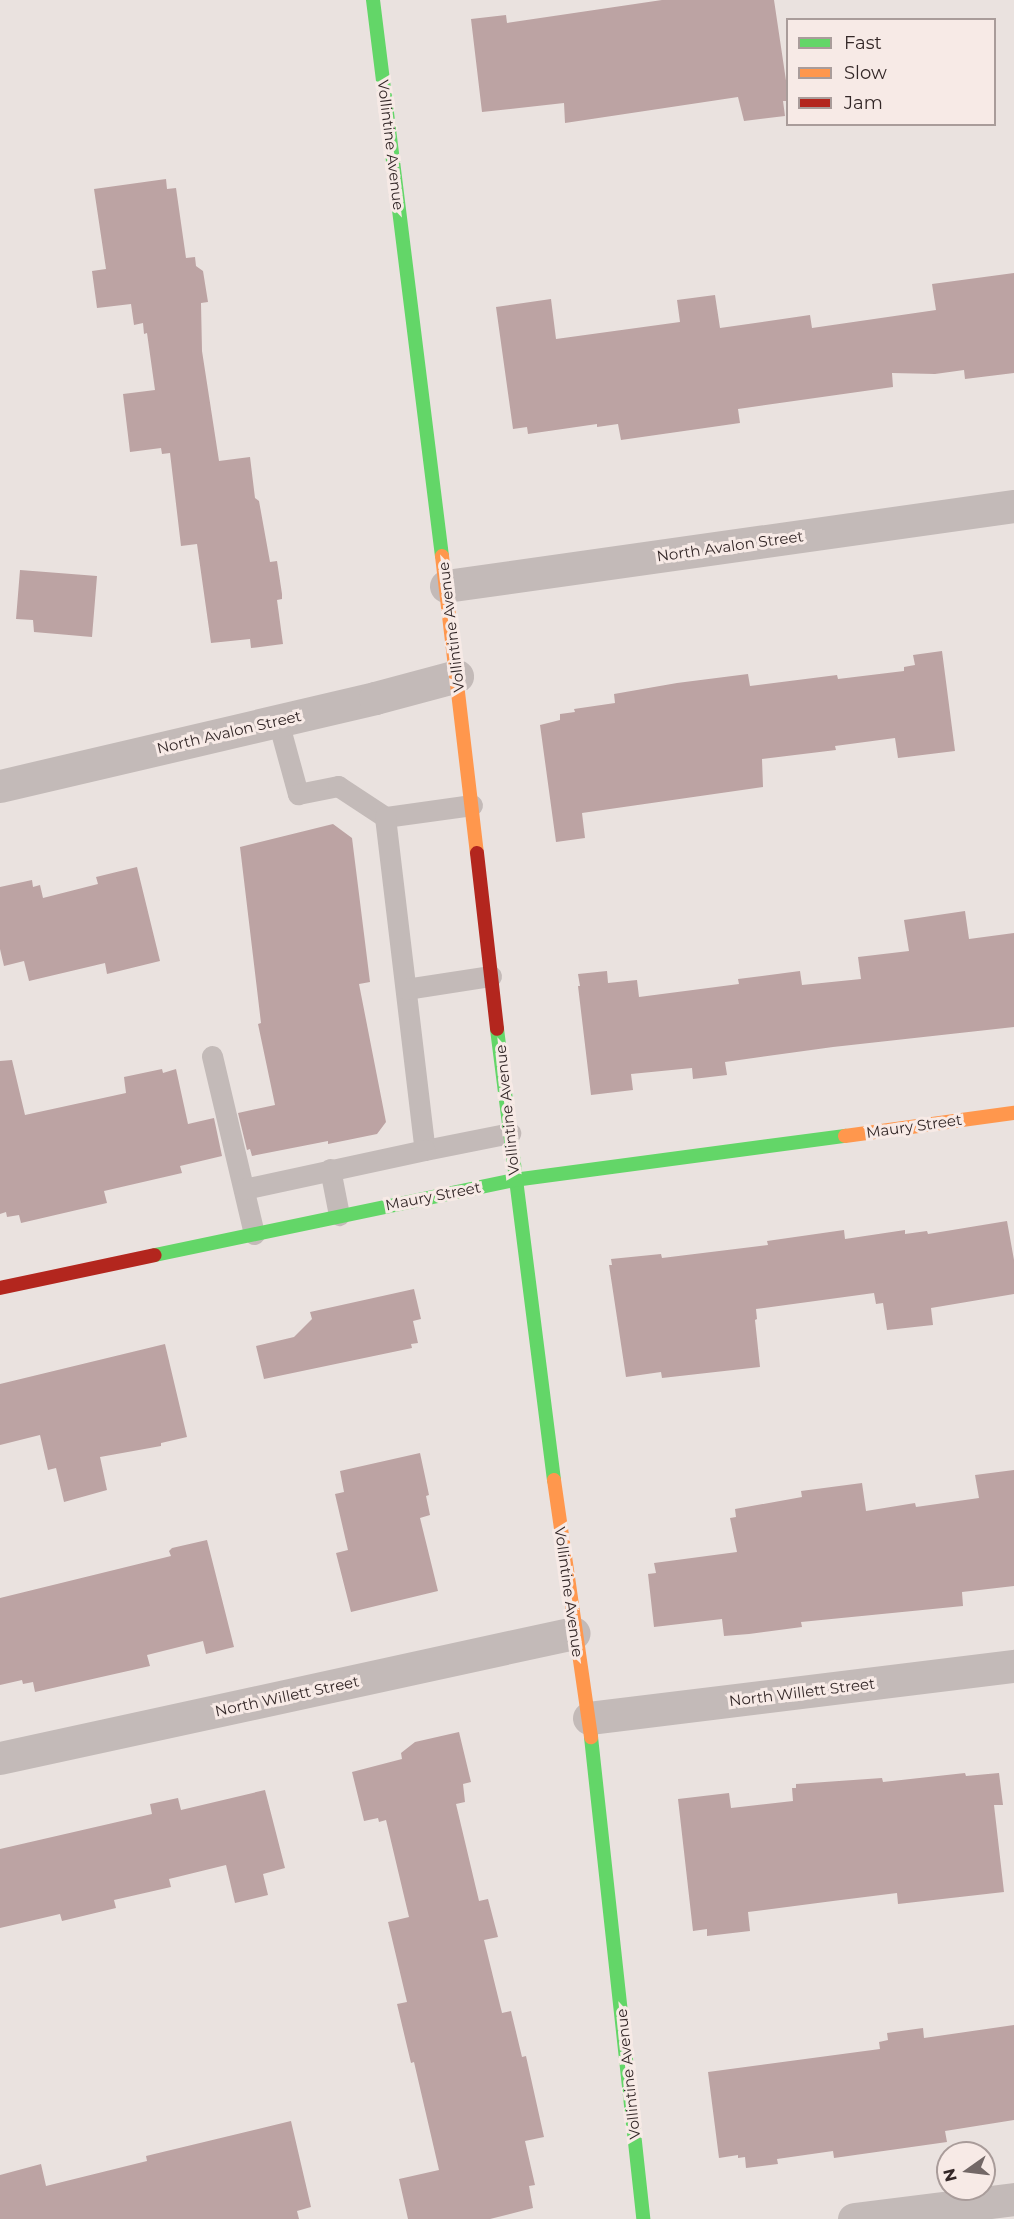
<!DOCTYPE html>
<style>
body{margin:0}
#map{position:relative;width:1014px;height:2219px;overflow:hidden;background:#eae2df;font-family:Montserrat,sans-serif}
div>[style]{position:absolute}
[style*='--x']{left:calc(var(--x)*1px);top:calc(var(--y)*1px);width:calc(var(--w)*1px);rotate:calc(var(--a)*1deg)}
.building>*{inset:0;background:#bca3a3}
.lane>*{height:21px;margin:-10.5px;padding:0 10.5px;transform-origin:10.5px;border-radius:10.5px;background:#c3bab8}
.street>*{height:33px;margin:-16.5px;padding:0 16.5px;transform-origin:16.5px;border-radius:16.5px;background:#c3bab8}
.fast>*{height:14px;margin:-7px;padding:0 7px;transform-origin:7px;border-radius:7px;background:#63d668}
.slow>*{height:14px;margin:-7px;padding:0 7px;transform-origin:7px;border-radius:7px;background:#ff974d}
.jam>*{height:14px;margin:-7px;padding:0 7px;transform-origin:7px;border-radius:7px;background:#b3261e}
span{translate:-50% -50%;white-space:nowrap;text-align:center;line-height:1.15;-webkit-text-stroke:6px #f7eae6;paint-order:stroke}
.street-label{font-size:15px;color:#332727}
.legend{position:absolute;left:786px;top:18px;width:210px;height:108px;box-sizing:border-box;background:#f7eae6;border:2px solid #a99c9a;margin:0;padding:8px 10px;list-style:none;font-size:18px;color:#332727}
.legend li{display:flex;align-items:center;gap:12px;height:30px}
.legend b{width:30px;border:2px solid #a99c9a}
.north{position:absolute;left:936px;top:2141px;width:60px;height:60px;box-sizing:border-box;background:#f7eae6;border:2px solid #a99c9a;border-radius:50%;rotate:256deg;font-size:16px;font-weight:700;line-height:24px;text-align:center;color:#332727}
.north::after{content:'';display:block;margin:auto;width:21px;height:27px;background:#736867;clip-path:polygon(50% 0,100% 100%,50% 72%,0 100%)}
</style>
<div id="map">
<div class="building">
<i style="clip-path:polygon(662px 0,774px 0,788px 94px,788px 101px,783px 101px,785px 116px,744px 121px,738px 97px,565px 123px,564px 103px,482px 112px,471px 19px,506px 15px,507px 23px)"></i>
<i style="clip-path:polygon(166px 179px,167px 189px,176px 188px,186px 258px,195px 257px,196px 266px,203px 271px,208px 302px,201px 303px,202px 351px,219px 461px,250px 457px,255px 498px,259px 501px,270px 562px,277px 561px,282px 594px,282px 599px,277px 600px,283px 644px,251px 648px,250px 639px,211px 643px,197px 544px,181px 546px,170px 453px,162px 454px,161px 448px,130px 452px,123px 394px,155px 390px,147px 333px,144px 334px,143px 323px,134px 325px,131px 304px,97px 308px,92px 271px,106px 269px,94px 189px)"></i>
<i style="clip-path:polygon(1014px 273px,1014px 373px,965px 379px,964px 370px,935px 374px,892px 373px,893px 387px,738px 409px,740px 423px,621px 440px,618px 424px,597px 427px,597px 424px,528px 434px,527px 427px,513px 429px,496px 307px,551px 299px,556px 339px,680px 322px,677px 300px,715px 295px,720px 328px,810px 315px,812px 328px,936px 310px,932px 284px)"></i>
<i style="clip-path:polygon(20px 570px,97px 576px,92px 637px,34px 632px,33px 620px,16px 619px)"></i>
<i style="clip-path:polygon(942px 651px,955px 751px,898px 758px,895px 738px,835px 746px,836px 750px,762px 759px,763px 787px,582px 813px,585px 838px,556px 842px,540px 725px,560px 720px,560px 714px,575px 712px,574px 709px,615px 703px,614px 694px,677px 683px,748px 674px,750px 686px,837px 675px,838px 679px,904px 671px,904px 667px,915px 665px,913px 655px)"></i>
<i style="clip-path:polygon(333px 824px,352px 838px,370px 982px,359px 984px,386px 1122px,377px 1134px,328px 1144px,328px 1141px,252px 1156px,250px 1149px,247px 1150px,238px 1113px,275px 1105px,258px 1024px,261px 1023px,240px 847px)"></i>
<i style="clip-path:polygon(137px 867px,160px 961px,107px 974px,105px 963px,29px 981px,24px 961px,4px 966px,0 949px,0 887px,32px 880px,33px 887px,40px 885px,43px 898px,98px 884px,96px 877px)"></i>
<i style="clip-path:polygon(965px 911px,969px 939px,1014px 933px,1014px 1027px,833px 1047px,725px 1062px,727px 1075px,693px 1079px,692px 1068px,631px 1074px,633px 1090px,591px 1095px,578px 986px,580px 986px,578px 974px,607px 971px,608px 983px,637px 980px,639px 997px,739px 984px,738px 979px,800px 971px,802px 985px,861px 979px,858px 957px,909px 951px,904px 920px)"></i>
<i style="clip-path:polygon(12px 1060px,25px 1115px,126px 1093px,124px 1077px,162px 1069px,163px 1073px,176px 1069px,188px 1124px,214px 1118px,222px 1156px,180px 1166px,182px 1173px,104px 1191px,107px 1203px,21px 1223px,19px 1215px,7px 1217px,6px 1212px,0 1214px,0 1061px)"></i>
<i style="clip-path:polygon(1007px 1221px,1014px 1260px,1014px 1294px,931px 1308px,933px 1325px,887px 1330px,883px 1303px,876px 1304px,874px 1293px,756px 1309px,757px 1319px,755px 1320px,760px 1367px,662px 1378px,661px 1372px,626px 1377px,609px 1265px,612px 1265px,611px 1259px,661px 1254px,662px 1258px,768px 1245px,767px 1241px,844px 1230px,845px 1239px,905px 1230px,905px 1234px,927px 1231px,928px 1234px)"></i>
<i style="clip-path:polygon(414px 1289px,421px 1319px,413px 1321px,418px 1343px,411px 1344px,412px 1348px,264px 1379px,256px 1346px,294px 1337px,312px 1319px,310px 1312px)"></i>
<i style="clip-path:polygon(165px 1344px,187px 1437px,161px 1443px,161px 1446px,100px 1457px,107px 1490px,64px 1502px,56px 1468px,48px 1470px,40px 1435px,0 1445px,0 1384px)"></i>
<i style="clip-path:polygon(420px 1453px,429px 1495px,426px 1496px,430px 1515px,420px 1518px,438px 1591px,351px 1612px,336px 1553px,348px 1550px,335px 1494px,344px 1492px,340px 1471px)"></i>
<i style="clip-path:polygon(1014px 1470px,1014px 1586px,962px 1592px,963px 1606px,801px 1622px,802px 1627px,749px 1634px,724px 1636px,722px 1619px,654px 1627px,648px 1574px,656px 1573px,654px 1563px,737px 1552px,730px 1518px,736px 1517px,735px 1509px,802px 1497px,801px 1491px,862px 1483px,866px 1511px,915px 1503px,916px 1507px,979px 1498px,975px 1475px)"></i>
<i style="clip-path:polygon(207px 1540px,234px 1647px,206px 1654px,203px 1641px,147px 1655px,150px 1666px,35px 1692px,33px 1682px,23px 1684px,22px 1680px,0 1685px,0 1598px,171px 1556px,169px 1551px,172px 1548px)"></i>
<i style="clip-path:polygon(459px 1732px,471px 1782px,463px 1784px,465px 1802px,456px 1804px,479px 1901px,488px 1899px,498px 1937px,484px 1940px,502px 2013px,511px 2011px,522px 2057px,526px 2056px,544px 2137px,525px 2141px,535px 2185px,529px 2186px,533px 2208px,490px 2219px,408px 2219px,399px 2179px,439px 2170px,414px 2062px,411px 2063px,397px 2004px,407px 2002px,388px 1922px,409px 1917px,386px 1820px,379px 1822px,378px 1818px,364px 1821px,352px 1772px,402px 1759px,401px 1753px,415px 1742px)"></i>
<i style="clip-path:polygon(965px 1773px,966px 1776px,999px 1773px,1003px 1805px,994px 1805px,1004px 1892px,898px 1904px,897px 1893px,833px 1901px,748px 1912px,750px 1931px,707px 1936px,707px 1929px,693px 1931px,678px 1799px,729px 1793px,731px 1808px,793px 1801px,792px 1788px,796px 1788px,796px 1784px,882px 1778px,883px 1782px)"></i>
<i style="clip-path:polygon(265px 1790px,285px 1868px,263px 1874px,268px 1895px,235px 1903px,226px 1865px,169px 1879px,171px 1887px,114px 1900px,116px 1908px,62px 1921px,60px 1914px,0 1928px,0 1849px,152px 1814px,150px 1804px,178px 1798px,181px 1810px)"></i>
<i style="clip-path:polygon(1014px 2025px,1014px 2120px,945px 2131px,947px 2142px,834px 2158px,833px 2151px,777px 2159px,778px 2164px,746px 2168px,745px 2157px,738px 2158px,738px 2155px,719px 2158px,708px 2072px,880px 2049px,879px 2042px,888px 2040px,887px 2033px,923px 2028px,924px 2038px)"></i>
<i style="clip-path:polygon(291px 2121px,311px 2207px,297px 2211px,299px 2219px,0 2219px,0 2175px,41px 2164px,46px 2186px,147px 2161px,146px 2156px)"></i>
</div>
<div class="lane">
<i style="--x:278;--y:721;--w:76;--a:74.7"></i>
<i style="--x:298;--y:794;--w:41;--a:-11.3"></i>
<i style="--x:338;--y:786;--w:56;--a:33.4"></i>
<i style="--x:472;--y:805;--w:88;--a:172.1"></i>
<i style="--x:385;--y:817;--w:335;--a:83.2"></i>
<i style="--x:425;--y:1150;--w:87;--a:-11.3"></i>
<i style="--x:406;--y:989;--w:86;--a:-8.7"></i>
<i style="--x:212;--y:1056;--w:183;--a:76.7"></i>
<i style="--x:330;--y:1169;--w:47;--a:78.9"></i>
<i style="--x:244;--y:1189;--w:185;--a:-12.2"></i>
</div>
<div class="street">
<i style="--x:446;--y:586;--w:574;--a:-8.02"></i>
<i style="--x:0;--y:786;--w:385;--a:-13.2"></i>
<i style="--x:375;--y:698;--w:85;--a:-15"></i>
<i style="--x:589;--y:1718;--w:428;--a:-7"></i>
<i style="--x:0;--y:1758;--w:587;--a:-12.29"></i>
<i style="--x:854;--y:2219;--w:161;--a:-7.1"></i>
</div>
<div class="fast">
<i style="--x:373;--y:0;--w:560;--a:82.93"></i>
<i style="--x:497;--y:1029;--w:455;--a:82.8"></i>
<i style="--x:155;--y:1255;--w:367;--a:-11.8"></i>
<i style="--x:514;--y:1180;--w:334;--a:-7.6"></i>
<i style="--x:591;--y:1737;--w:485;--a:83.8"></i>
</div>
<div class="slow">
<i style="--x:442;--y:556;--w:299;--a:83.3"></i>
<i style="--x:845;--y:1136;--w:171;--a:-7.8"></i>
<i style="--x:554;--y:1480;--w:260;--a:81.8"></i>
</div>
<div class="jam">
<i style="--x:477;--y:853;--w:177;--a:83.5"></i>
<i style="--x:0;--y:1288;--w:158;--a:-12"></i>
</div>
<div class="street-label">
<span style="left:391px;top:145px;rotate:83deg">Vollintine Avenue</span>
<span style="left:730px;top:546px;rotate:-8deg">North Avalon Street</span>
<span style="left:451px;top:627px;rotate:-97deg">Vollintine Avenue</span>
<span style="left:229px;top:732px;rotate:-13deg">North Avalon Street</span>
<span style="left:507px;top:1110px;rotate:-96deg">Vollintine Avenue</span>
<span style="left:914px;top:1126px;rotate:-8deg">Maury Street</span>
<span style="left:433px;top:1196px;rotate:-11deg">Maury Street</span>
<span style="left:569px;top:1592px;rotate:82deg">Vollintine Avenue</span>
<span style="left:802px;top:1692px;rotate:-7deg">North Willett Street</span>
<span style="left:287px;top:1696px;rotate:-12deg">North Willett Street</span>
<span style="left:628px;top:2074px;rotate:-96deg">Vollintine Avenue</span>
</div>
<ul class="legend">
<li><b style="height:8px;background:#63d668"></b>Fast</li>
<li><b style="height:8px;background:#ff974d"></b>Slow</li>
<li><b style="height:8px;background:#b3261e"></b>Jam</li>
</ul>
<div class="north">N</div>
</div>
